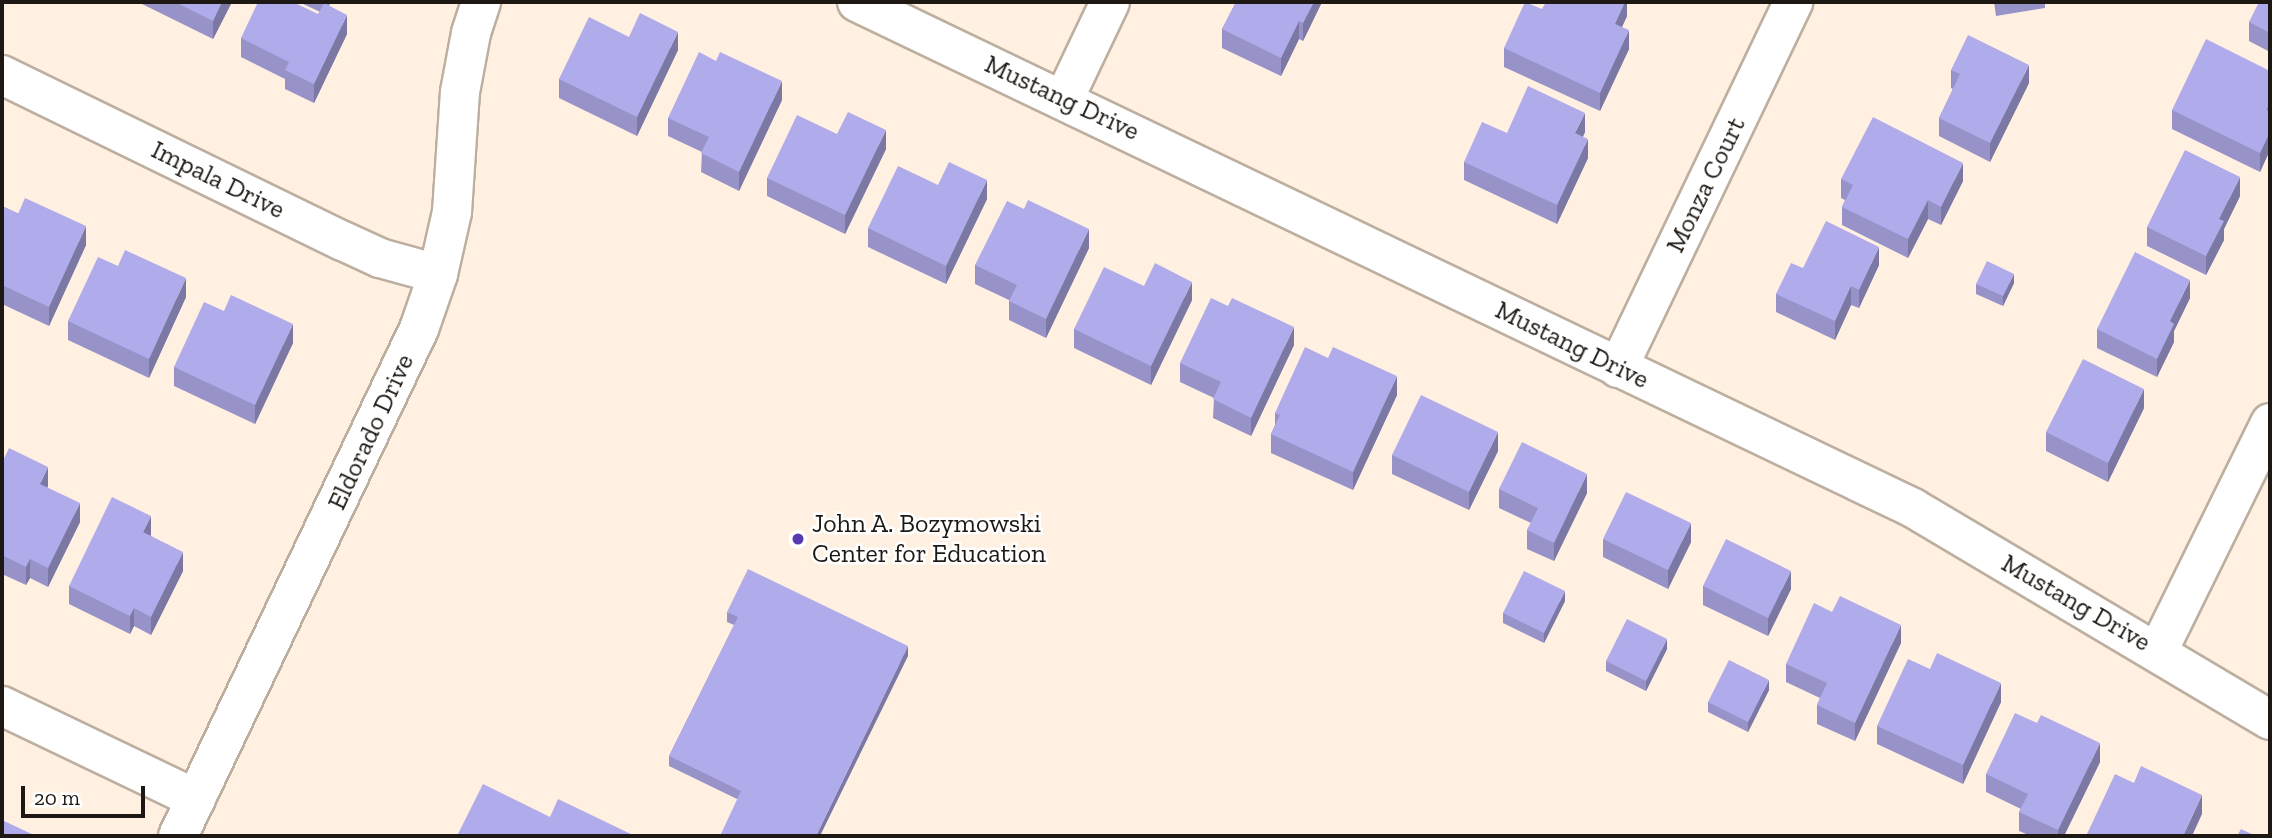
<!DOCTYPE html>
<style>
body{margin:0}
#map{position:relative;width:2272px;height:838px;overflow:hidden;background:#fff0e1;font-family:"Zilla Slab",serif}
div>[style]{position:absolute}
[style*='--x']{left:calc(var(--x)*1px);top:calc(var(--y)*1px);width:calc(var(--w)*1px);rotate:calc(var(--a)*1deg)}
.roads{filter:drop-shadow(2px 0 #bdafa0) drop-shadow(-2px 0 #bdafa0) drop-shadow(0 2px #bdafa0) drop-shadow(0 -2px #bdafa0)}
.street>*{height:38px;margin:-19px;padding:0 19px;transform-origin:19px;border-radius:19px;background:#fff}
.wall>*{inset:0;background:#9793c9}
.shaded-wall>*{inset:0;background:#7b78a4}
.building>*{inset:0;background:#b0abea}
.dots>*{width:19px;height:19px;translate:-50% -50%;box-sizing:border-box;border:4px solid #fff;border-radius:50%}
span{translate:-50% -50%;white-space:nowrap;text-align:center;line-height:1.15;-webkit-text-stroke:5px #fff;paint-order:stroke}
.street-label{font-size:26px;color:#1d1813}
.poi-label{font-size:26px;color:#1d1813}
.left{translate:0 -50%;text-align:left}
.frame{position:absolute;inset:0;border:4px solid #1d1813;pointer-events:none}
.scale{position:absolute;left:21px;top:786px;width:124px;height:32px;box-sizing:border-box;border:4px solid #1d1813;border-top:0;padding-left:9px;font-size:21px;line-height:24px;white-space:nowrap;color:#1d1813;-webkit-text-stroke:5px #fff;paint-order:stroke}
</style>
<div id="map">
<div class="roads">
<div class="street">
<i style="--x:857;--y:2;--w:1171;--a:25.6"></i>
<i style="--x:1913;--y:508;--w:415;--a:30.7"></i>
<i style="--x:2;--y:75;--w:379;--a:26"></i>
<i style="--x:343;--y:241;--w:41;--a:24.7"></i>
<i style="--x:380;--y:258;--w:60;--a:15.4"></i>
<i style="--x:1064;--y:99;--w:107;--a:-64.6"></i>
<i style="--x:1618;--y:368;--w:406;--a:-64.4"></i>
<i style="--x:2158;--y:651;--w:254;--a:-63.8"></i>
<i style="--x:2;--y:706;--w:215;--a:25.6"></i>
<i style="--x:178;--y:836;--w:561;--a:-64.58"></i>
<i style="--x:419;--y:329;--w:58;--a:-70.9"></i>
<i style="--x:438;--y:274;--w:64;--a:-77.3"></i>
<i style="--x:452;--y:212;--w:120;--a:-86.2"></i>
<i style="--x:460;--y:92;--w:60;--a:-79.4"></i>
<i style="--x:471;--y:33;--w:33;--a:-72"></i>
</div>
</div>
<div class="wall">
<i style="clip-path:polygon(142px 2px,232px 2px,213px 39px,142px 4px)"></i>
<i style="clip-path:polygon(299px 2px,331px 2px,329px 6px,347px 34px,314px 103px,285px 89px,285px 79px,241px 57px,241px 38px,318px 14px,320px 12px)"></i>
<i style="clip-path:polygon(1236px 2px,1322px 2px,1303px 41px,1299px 39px,1281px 76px,1222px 48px,1222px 29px)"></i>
<i style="clip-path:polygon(1627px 2px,1627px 16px,1622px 27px,1629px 49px,1600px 111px,1504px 67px,1504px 48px,1542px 9px)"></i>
<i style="clip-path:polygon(1994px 2px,2045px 2px,2045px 8px,1996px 16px)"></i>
<i style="clip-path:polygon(2270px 2px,2270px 52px,2249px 41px,2249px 22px)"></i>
<i style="clip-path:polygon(629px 37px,678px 50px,637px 136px,559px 98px,559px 79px)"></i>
<i style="clip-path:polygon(1951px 70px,2029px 83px,1990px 162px,1939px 136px,1939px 118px,1953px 89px,1951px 88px)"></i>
<i style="clip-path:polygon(2270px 71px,2270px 150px,2260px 172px,2172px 129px,2172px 110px)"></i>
<i style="clip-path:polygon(782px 100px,739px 191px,701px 172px,702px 152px,668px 136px,668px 118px)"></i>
<i style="clip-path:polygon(1585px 132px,1583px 137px,1588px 158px,1557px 224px,1464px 180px,1464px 162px,1507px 133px)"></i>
<i style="clip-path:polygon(837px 134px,886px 149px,845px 234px,767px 196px,767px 178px)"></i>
<i style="clip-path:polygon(1841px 179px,1963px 181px,1941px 225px,1928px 219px,1908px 258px,1842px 225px,1842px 207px,1845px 200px,1841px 198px)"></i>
<i style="clip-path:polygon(938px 185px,987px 199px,946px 284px,868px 247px,868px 228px)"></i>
<i style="clip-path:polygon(2240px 196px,2224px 229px,2224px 240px,2206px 275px,2147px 246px,2147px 227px)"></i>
<i style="clip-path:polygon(2px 206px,86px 245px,49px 326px,2px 304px)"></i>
<i style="clip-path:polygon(1089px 248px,1046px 338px,1009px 320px,1009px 300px,975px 284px,975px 265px)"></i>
<i style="clip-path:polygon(1879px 265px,1859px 308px,1851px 305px,1835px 340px,1776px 312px,1776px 294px,1803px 268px)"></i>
<i style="clip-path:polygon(2014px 283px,2003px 306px,1976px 294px,1976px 284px)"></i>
<i style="clip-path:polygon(1144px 286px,1192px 300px,1151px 385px,1074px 348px,1074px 329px)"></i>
<i style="clip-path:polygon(186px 297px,149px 378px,68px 340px,68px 321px)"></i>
<i style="clip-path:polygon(2190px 298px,2174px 331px,2174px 342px,2157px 377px,2097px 348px,2097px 329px)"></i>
<i style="clip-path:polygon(293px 343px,255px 424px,174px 386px,174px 367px)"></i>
<i style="clip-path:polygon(1294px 345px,1251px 436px,1213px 418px,1214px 398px,1180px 382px,1180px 363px)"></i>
<i style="clip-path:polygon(1328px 358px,1397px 395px,1353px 490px,1271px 453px,1271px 434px,1275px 425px,1275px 413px)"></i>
<i style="clip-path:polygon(2144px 408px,2108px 482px,2046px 451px,2046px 432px)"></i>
<i style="clip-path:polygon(1498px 451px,1469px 510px,1392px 474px,1392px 455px)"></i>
<i style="clip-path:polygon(2px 463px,48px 486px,47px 487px,80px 522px,48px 587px,30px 578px,26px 585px,2px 574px)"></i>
<i style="clip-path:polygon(1499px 489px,1587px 493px,1554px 561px,1527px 549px,1527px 530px,1531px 523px,1499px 508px)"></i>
<i style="clip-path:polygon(151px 535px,150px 536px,183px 571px,151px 635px,134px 626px,130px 634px,69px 604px,69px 586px)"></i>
<i style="clip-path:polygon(1603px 539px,1691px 542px,1668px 589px,1603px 557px)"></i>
<i style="clip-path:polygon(1703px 586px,1791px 589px,1768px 636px,1703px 605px)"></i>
<i style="clip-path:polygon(1565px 601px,1544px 643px,1503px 623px,1503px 613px)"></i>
<i style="clip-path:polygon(727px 612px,908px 656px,737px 799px,669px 766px,669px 756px,734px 625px,727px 622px)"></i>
<i style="clip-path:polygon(1901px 643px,1855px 741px,1817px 724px,1817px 705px,1820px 698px,1786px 682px,1786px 664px)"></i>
<i style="clip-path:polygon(1667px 649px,1646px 691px,1606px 671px,1606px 661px)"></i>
<i style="clip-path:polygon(1769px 690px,1748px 732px,1708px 712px,1708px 702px)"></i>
<i style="clip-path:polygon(2001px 702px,1963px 784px,1877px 744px,1877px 726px)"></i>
<i style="clip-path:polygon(2100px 762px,2064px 836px,2031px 836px,2019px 831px,2019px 812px,2021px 809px,1986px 792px,1986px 774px)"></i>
</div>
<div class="shaded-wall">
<i style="clip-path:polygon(222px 2px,232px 2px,213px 39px,213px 21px)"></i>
<i style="clip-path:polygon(1314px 2px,1322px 2px,1303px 41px,1303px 23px)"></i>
<i style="clip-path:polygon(1625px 2px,1627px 2px,1627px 16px,1615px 42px,1615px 24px)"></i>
<i style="clip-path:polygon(347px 15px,347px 34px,314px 103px,314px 84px)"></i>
<i style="clip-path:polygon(1299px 21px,1299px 39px,1281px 76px,1281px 58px)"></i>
<i style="clip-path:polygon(1629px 30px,1629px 49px,1600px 111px,1600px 93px)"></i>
<i style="clip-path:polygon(678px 32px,678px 50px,637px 136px,637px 117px)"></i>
<i style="clip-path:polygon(2029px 65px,2029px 83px,1990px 162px,1990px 143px)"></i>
<i style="clip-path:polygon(782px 81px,782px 100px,739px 191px,739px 172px)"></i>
<i style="clip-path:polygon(1585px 113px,1585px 132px,1575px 152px,1575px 133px)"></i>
<i style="clip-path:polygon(886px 130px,886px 149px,845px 234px,845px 215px)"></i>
<i style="clip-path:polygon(2270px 132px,2270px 150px,2260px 172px,2260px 153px)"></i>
<i style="clip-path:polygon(1588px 139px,1588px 158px,1557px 224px,1557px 205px)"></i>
<i style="clip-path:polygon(1963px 163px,1963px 181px,1941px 225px,1941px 207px)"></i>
<i style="clip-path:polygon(2240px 177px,2240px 196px,2224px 229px,2224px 240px,2206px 275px,2206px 256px,2219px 219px)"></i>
<i style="clip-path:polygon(987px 180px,987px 199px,946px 284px,946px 266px)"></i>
<i style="clip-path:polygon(1928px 200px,1928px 219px,1908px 258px,1908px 239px)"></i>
<i style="clip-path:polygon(86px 226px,86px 245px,49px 326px,49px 307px)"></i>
<i style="clip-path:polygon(1089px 229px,1089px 248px,1046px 338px,1046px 319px)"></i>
<i style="clip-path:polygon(1879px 247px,1879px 265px,1859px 308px,1859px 290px)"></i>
<i style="clip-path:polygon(2014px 274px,2014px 283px,2003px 306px,2003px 296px)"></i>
<i style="clip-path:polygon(186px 278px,186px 297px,149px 378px,149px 359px)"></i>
<i style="clip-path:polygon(2190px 280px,2190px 298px,2174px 331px,2174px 342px,2157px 377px,2157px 359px,2170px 321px)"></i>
<i style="clip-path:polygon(1192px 282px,1192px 300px,1151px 385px,1151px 366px)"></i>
<i style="clip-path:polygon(1851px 286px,1851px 305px,1835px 340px,1835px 321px)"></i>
<i style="clip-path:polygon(293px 324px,293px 343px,255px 424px,255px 405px)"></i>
<i style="clip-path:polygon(1294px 327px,1294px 345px,1251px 436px,1251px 418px)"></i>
<i style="clip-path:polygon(1397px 376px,1397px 395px,1353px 490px,1353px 472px)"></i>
<i style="clip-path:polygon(2144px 389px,2144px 408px,2108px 482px,2108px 463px)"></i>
<i style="clip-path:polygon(1498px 432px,1498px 451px,1469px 510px,1469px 492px)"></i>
<i style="clip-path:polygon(48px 467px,48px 486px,40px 502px,40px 484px)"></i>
<i style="clip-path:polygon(1587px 474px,1587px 493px,1554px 561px,1554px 543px)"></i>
<i style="clip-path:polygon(80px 503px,80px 522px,48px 587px,48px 568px)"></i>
<i style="clip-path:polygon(151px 516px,151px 535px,143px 551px,143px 532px)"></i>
<i style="clip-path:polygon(1691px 523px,1691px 542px,1668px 589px,1668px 570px)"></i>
<i style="clip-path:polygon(183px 552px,183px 571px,151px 635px,151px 617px)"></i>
<i style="clip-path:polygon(30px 559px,30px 578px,26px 585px,26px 567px)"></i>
<i style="clip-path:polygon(1791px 571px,1791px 589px,1768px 636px,1768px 618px)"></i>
<i style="clip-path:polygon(1565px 591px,1565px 601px,1544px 643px,1544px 633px)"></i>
<i style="clip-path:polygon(134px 608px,134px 626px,130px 634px,130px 616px)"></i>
<i style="clip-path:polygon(1901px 625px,1901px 643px,1855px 741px,1855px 723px)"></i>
<i style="clip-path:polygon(1667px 639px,1667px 649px,1646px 691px,1646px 681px)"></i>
<i style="clip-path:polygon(908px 646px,908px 656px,820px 836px,816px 836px)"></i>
<i style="clip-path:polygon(1769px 680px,1769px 690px,1748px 732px,1748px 722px)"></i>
<i style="clip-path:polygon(2001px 683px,2001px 702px,1963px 784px,1963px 765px)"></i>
<i style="clip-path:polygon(2100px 743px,2100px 762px,2064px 836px,2058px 836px,2058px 830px)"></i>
<i style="clip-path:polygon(2202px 795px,2202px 814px,2192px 836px,2183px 836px)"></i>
</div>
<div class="building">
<i style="clip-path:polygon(175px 2px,222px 2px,213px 21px)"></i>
<i style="clip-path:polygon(258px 2px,293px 2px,318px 14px,324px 3px,347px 15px,314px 84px,285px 70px,289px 62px,241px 38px)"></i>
<i style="clip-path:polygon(1236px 2px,1314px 2px,1303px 23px,1299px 21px,1281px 58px,1222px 29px)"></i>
<i style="clip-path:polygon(1525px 2px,1542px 9px,1546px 2px,1625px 2px,1615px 24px,1629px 30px,1600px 93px,1504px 48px)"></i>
<i style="clip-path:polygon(2259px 2px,2270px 2px,2270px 33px,2249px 22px)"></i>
<i style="clip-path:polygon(640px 13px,678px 32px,637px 117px,559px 79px,589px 17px,629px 37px)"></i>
<i style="clip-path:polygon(1968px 35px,2029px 65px,1990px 143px,1939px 118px,1960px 74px,1951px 70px)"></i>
<i style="clip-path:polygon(2206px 39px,2270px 71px,2270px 102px,2266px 110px,2270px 112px,2270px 132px,2260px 153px,2172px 110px)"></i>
<i style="clip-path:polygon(699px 52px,716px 61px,720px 52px,782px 81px,739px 172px,701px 153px,709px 137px,668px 118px)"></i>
<i style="clip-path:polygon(1528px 86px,1585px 113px,1575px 133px,1588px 139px,1557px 205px,1464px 162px,1482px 122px,1507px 133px)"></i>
<i style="clip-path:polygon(848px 112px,886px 130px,845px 215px,767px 178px,797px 115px,837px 134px)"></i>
<i style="clip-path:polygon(1873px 117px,1963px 163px,1941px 207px,1928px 200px,1908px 239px,1842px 207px,1853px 185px,1841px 179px)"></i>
<i style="clip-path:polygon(2185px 150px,2240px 177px,2219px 219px,2224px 221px,2206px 256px,2147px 227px)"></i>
<i style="clip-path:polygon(949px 162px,987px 180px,946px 266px,868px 228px,898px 166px,938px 185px)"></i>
<i style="clip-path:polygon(25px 198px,86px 226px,49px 307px,2px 285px,2px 206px,18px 214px)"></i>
<i style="clip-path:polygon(1028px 200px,1089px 229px,1046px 319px,1009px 301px,1017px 285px,975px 265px,1007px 201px,1024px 209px)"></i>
<i style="clip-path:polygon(1826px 221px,1879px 247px,1859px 290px,1851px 286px,1835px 321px,1776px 294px,1791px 263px,1803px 268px)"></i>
<i style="clip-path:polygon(125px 250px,186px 278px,149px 359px,68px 321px,98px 257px,118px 266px)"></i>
<i style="clip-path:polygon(2135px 252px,2190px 280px,2170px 321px,2174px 324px,2157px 359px,2097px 329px)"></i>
<i style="clip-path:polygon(1987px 261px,2014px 274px,2003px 296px,1976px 284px)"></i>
<i style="clip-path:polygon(1155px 263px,1192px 282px,1151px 366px,1074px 329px,1104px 267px,1144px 286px)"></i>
<i style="clip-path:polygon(231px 295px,293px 324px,255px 405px,174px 367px,204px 302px,224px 311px)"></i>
<i style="clip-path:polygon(1211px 298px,1228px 306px,1232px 298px,1294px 327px,1251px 418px,1213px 399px,1221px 382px,1180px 363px)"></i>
<i style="clip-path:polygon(1305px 347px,1328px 358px,1333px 347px,1397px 376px,1353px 472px,1271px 434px,1280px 415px,1275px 413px)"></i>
<i style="clip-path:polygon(2083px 359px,2144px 389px,2108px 463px,2046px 432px)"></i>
<i style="clip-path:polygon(1421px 395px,1498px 432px,1469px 492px,1392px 455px)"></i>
<i style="clip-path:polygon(1522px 442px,1587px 474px,1554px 543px,1527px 530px,1538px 508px,1499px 489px)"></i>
<i style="clip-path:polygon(9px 448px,48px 467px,40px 484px,80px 503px,48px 568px,30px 559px,26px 567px,2px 555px,2px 463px)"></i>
<i style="clip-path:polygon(1626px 492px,1691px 523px,1668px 570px,1603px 539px)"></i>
<i style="clip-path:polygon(112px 497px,151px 516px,143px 532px,183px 552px,151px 617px,134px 608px,130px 616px,69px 586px)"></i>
<i style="clip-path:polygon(1726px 539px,1791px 571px,1768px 618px,1703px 586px)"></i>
<i style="clip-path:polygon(748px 569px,908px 646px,816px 836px,720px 836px,741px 791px,669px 756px,738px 617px,727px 612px)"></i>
<i style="clip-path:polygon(1524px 571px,1565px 591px,1544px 633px,1503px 613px)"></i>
<i style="clip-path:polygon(1840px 596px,1901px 625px,1855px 723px,1817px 705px,1827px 683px,1786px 664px,1814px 603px,1832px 612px)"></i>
<i style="clip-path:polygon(1627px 619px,1667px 639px,1646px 681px,1606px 661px)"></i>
<i style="clip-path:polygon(1937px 653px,2001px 683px,1963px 765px,1877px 726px,1908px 659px,1930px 669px)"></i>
<i style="clip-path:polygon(1729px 660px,1769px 680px,1748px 722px,1708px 702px)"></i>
<i style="clip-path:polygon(2015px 713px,2037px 723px,2041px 715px,2100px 743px,2058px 830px,2019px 812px,2028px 794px,1986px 774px)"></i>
<i style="clip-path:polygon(2141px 766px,2202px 795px,2183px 836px,2091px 836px,2087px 834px,2115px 774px,2134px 783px)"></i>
<i style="clip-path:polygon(483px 784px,550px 817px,558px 799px,635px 836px,457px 836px)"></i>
<i style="clip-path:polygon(2px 820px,36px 836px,2px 836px)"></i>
<i style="clip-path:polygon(2241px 829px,2256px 836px,2237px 836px)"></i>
</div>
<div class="dots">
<i style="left:798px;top:539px;background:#573ab2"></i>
</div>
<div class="street-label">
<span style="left:1062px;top:98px;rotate:25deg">Mustang Drive</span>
<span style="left:218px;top:180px;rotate:26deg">Impala Drive</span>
<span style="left:1706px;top:185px;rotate:-64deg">Monza Court</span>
<span style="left:1572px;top:345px;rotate:26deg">Mustang Drive</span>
<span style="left:371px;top:432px;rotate:-65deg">Eldorado Drive</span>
<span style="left:2076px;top:603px;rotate:30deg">Mustang Drive</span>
</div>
<div class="poi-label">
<span class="left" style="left:812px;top:539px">John A. Bozymowski<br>Center for Education</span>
</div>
<div class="frame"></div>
<div class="scale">20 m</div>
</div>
